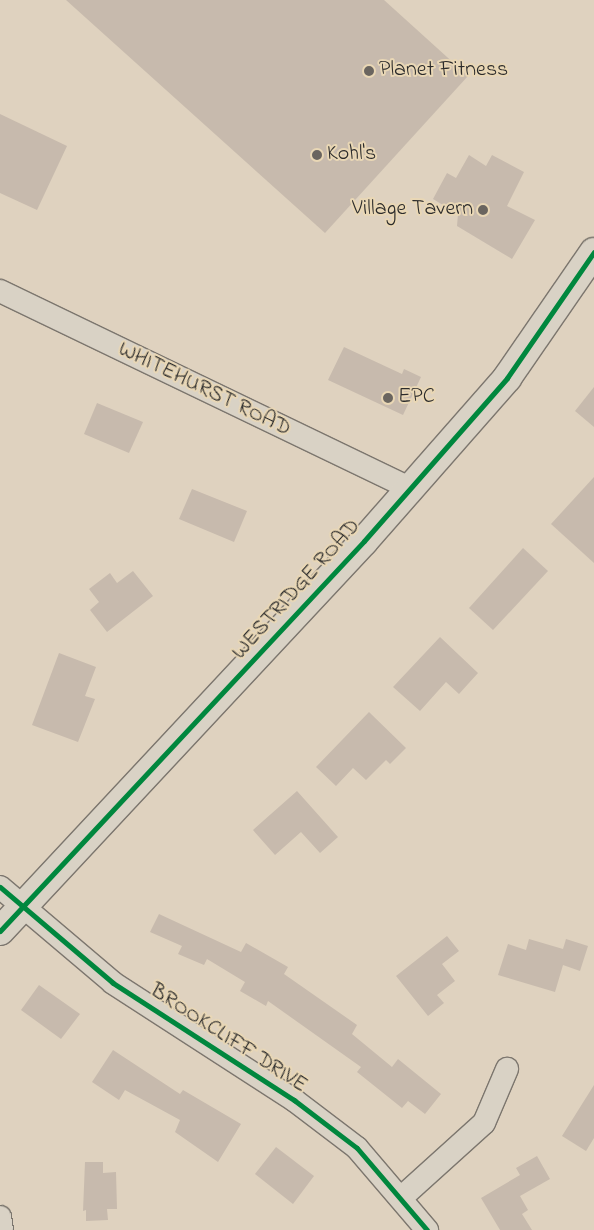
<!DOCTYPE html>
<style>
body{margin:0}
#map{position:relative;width:594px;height:1230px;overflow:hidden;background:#dfd2bf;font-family:"Indie Flower",sans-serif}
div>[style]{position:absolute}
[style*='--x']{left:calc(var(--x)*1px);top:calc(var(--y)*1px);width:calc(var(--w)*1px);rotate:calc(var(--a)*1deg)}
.building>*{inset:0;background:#c7baad}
.roads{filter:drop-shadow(1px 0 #7c766e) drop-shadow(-1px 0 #7c766e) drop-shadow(0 1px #7c766e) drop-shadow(0 -1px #7c766e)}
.minor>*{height:22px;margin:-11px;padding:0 11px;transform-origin:11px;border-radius:11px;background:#d9d2c5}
.major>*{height:28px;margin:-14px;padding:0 14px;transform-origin:14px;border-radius:14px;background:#d9d2c5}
.cycleway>*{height:5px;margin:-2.5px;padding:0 2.5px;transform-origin:2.5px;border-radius:2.5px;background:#00873e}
.dots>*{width:14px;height:14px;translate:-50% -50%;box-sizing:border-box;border:2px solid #e9d7b5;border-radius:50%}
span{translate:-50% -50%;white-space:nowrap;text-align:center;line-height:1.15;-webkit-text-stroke:4px #e9d7b5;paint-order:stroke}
.poi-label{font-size:22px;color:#2b2b2b}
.left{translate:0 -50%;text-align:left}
.right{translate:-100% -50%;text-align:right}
.street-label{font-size:22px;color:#2b2b2b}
</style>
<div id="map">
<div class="building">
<i style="clip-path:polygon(66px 0,384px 0,468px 76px,325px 233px)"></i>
<i style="clip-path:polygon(0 114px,67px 146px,37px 210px,0 193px)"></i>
<i style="clip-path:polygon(469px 155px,486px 166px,492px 155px,524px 172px,507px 206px,535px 220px,512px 259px,457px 226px,458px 214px,433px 199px,447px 173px,456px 178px)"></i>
<i style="clip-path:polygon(344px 347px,402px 374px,404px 369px,421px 377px,403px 415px,328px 380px)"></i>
<i style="clip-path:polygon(594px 387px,594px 427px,575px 411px)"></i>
<i style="clip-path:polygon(97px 403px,143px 422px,129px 453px,84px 434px)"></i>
<i style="clip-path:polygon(594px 477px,594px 563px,551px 524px)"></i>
<i style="clip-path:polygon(192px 489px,247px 511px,234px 542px,179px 519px)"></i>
<i style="clip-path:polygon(523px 548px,548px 571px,493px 630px,469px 608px)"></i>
<i style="clip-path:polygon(133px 571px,153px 596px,107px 632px,90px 610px,99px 602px,89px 589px,110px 573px,117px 583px)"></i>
<i style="clip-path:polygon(440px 637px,478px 673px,459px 694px,446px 682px,420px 711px,393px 687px)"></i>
<i style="clip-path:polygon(59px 653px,96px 667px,85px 696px,95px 699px,78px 742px,32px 725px)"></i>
<i style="clip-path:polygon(369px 712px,406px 748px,390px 764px,386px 760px,366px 780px,353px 768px,336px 786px,316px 767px)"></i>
<i style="clip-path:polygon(297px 791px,338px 837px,320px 853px,301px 832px,275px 855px,253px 830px)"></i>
<i style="clip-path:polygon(159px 914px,241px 952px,246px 943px,288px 967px,284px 974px,357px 1025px,352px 1034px,392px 1067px,398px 1059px,441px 1094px,425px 1114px,408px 1101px,402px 1108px,357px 1072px,361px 1067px,268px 1001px,266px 1006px,240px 991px,245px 982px,207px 959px,204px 965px,178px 954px,182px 946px,150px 932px)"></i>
<i style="clip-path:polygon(447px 936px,459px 951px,442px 964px,455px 981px,437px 995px,444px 1003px,428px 1016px,396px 976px)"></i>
<i style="clip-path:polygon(529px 939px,563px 949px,566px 939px,588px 946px,580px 971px,563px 965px,555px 992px,498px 975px,508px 944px,526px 950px)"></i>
<i style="clip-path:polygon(39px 985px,80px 1014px,61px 1039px,21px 1010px)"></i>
<i style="clip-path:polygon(113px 1050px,180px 1094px,183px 1090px,241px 1124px,218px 1162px,175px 1132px,180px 1120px,125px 1090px,119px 1100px,92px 1082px)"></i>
<i style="clip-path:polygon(594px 1085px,594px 1138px,586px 1151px,562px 1136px)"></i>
<i style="clip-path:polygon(276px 1147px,314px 1176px,293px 1204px,255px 1174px)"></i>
<i style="clip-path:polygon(537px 1156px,550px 1179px,520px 1196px,528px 1210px,522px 1214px,532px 1230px,500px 1230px,481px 1198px,520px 1175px,516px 1168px)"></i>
<i style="clip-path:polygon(85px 1162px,103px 1162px,103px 1173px,116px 1172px,117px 1209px,107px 1209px,108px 1220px,86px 1221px,86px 1210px,83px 1211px)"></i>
</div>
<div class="roads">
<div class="minor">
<i style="--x:0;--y:291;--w:454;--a:25.7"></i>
<i style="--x:0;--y:887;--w:148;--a:40.3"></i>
<i style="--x:113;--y:983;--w:216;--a:32.9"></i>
<i style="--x:294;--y:1100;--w:79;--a:37.3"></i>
<i style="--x:357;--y:1148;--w:108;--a:49.5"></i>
<i style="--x:402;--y:1197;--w:110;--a:-42.1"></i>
<i style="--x:484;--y:1123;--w:59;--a:-66.9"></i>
<i style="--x:0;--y:1217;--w:13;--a:81"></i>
</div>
<div class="major">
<i style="--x:0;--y:931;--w:533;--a:-46.97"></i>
<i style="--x:364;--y:541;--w:217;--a:-48.7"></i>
<i style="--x:507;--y:378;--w:153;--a:-55.4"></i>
</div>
</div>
<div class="cycleway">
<i style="--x:0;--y:887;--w:148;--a:40.3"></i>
<i style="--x:113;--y:983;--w:216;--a:32.9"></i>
<i style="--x:294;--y:1100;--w:79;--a:37.3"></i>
<i style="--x:357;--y:1148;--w:108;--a:49.5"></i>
<i style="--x:0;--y:931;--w:533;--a:-46.97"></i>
<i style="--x:364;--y:541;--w:217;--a:-48.7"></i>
<i style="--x:507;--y:378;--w:153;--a:-55.4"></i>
</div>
<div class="dots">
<i style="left:369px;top:71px;background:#6a655f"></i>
<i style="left:317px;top:155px;background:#6a655f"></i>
<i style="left:483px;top:210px;background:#6a655f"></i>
<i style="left:388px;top:398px;background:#6a655f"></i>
</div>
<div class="poi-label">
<span class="left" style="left:379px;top:71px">Planet Fitness</span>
<span class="left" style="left:327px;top:155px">Kohl's</span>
<span class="right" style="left:473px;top:210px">Village Tavern</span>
<span class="left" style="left:398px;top:398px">EPC</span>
</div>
<div class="street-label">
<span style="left:204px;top:390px;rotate:26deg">WHITEHURST ROAD</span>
<span style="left:297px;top:590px;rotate:-48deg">WESTRIDGE ROAD</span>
<span style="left:228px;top:1039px;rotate:33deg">BROOKCLIFF DRIVE</span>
</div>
</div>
